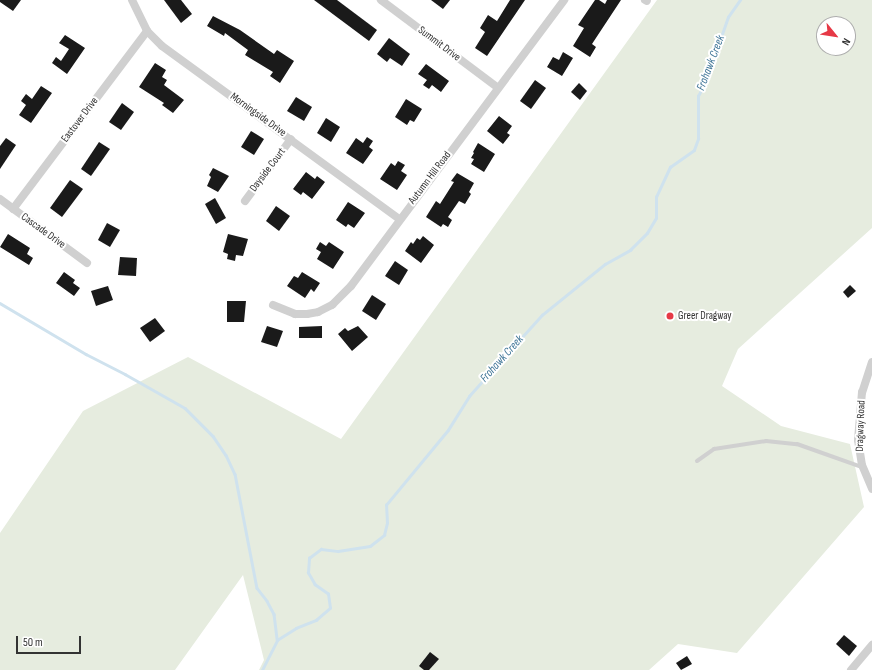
<!DOCTYPE html>
<style>
body{margin:0}
#map{position:relative;width:872px;height:670px;overflow:hidden;background:#fff;font-family:"Sofia Sans Condensed",sans-serif}
div>[style]{position:absolute}
[style*='--x']{left:calc(var(--x)*1px);top:calc(var(--y)*1px);width:calc(var(--w)*1px);rotate:calc(var(--a)*1deg)}
.green>*{inset:0;background:#e6ecdf}
.stream>*{height:2.5px;margin:-1.25px;padding:0 1.25px;transform-origin:1.25px;border-radius:1.25px;background:#cfe2ee}
.building>*{inset:0;background:#1a1a1a}
.service>*{height:4px;margin:-2px;padding:0 2px;transform-origin:2px;border-radius:2px;background:#d0d0d0}
.minor>*{height:8px;margin:-4px;padding:0 4px;transform-origin:4px;border-radius:4px;background:#d0d0d0}
.dots>*{width:11px;height:11px;translate:-50% -50%;box-sizing:border-box;border:2px solid #fff;border-radius:50%}
span{translate:-50% -50%;white-space:nowrap;text-align:center;line-height:1.15;-webkit-text-stroke:4px #fff;paint-order:stroke}
.street-label{font-size:11px;color:#333}
.poi-label{font-size:11px;color:#333}
.left{translate:0 -50%;text-align:left}
.water-label{font-size:12px;color:#3f7597;font-style:italic}
.north{position:absolute;left:816px;top:16px;width:40px;height:40px;box-sizing:border-box;background:#fff;border:1px solid #adadad;border-radius:50%;rotate:120deg;font-size:11px;font-weight:700;line-height:16px;text-align:center;color:#333}
.north::after{content:'';display:block;margin:auto;width:14px;height:18px;background:#e63946;clip-path:polygon(50% 0,100% 100%,50% 72%,0 100%)}
.scale{position:absolute;left:16px;top:636px;width:65px;height:18px;box-sizing:border-box;border:2px solid #333;border-top:0;padding-left:5px;font-size:12px;line-height:14px;white-space:nowrap;color:#333;-webkit-text-stroke:3px #fff;paint-order:stroke}
</style>
<div id="map">
<div class="green">
<i style="clip-path:polygon(evenodd,657px 0,872px 0,872px 228px,738px 349px,722px 386px,781px 426px,850px 444px,864px 507px,737px 653px,678px 644px,649px 670px,259px 670px,264px 660px,243px 575px,175px 670px,0 670px,0 533px,83px 411px,188px 357px,341px 439px,657px 0,824px 24px,848px 24px,848px 48px,824px 48px,824px 24px)"></i>
</div>
<div class="stream">
<i style="--x:0;--y:303;--w:100;--a:30.7"></i>
<i style="--x:86;--y:354;--w:44;--a:27.1"></i>
<i style="--x:125;--y:374;--w:69;--a:29.5"></i>
<i style="--x:185;--y:408;--w:40;--a:45"></i>
<i style="--x:213;--y:436;--w:23;--a:56"></i>
<i style="--x:226;--y:455;--w:21;--a:65"></i>
<i style="--x:235;--y:474;--w:116;--a:79.1"></i>
<i style="--x:257;--y:588;--w:16;--a:52"></i>
<i style="--x:267;--y:601;--w:15;--a:62"></i>
<i style="--x:274;--y:614;--w:26;--a:83"></i>
<i style="--x:262;--y:670;--w:34;--a:-63"></i>
<i style="--x:277;--y:640;--w:22;--a:-32"></i>
<i style="--x:296;--y:628;--w:22;--a:-22"></i>
<i style="--x:316;--y:620;--w:18;--a:-41"></i>
<i style="--x:330;--y:608;--w:14;--a:-98"></i>
<i style="--x:328;--y:594;--w:16;--a:-145"></i>
<i style="--x:315;--y:585;--w:14;--a:-120"></i>
<i style="--x:308;--y:573;--w:15;--a:-86"></i>
<i style="--x:309;--y:558;--w:15;--a:-37"></i>
<i style="--x:321;--y:549;--w:17;--a:7"></i>
<i style="--x:338;--y:551;--w:32;--a:-9"></i>
<i style="--x:370;--y:546;--w:18;--a:-38"></i>
<i style="--x:384;--y:535;--w:12;--a:-76"></i>
<i style="--x:387;--y:523;--w:18;--a:-93"></i>
<i style="--x:386;--y:505;--w:97;--a:-50.4"></i>
<i style="--x:448;--y:430;--w:40;--a:-58"></i>
<i style="--x:469;--y:396;--w:109;--a:-48"></i>
<i style="--x:542;--y:315;--w:81;--a:-39"></i>
<i style="--x:605;--y:264;--w:29;--a:-29"></i>
<i style="--x:630;--y:250;--w:24;--a:-45"></i>
<i style="--x:647;--y:233;--w:17;--a:-59"></i>
<i style="--x:656;--y:218;--w:21;--a:-90"></i>
<i style="--x:656;--y:197;--w:33;--a:-65"></i>
<i style="--x:670;--y:167;--w:29;--a:-35"></i>
<i style="--x:694;--y:150;--w:12;--a:-70"></i>
<i style="--x:698;--y:139;--w:43;--a:-90"></i>
<i style="--x:698;--y:96;--w:15;--a:-62"></i>
<i style="--x:705;--y:83;--w:70;--a:-70.8"></i>
<i style="--x:728;--y:17;--w:21;--a:-55"></i>
</div>
<div class="building">
<i style="clip-path:polygon(0 0,21px 0,13px 11px,0 2px)"></i>
<i style="clip-path:polygon(164px 0,181px 0,192px 14px,181px 23px)"></i>
<i style="clip-path:polygon(314px 0,337px 0,377px 30px,369px 41px)"></i>
<i style="clip-path:polygon(431px 0,450px 0,443px 9px)"></i>
<i style="clip-path:polygon(510px 0,525px 0,487px 56px,475px 48px,485px 32px,480px 28px,488px 15px,497px 21px)"></i>
<i style="clip-path:polygon(595px 0,599px 0,605px 4px,607px 0,621px 0,592px 44px,596px 47px,590px 57px,573px 46px,584px 28px,578px 25px)"></i>
<i style="clip-path:polygon(213px 16px,240px 30px,274px 54px,277px 50px,294px 61px,280px 83px,270px 76px,273px 72px,245px 55px,248px 50px,225px 33px,224px 36px,207px 26px)"></i>
<i style="clip-path:polygon(65px 35px,85px 48px,67px 74px,52px 63px,56px 57px,61px 61px,69px 49px,59px 43px)"></i>
<i style="clip-path:polygon(389px 38px,410px 54px,402px 66px,390px 58px,387px 62px,377px 54px)"></i>
<i style="clip-path:polygon(563px 52px,573px 58px,562px 76px,547px 67px,553px 57px,559px 60px)"></i>
<i style="clip-path:polygon(155px 63px,166px 70px,162px 77px,167px 80px,164px 85px,184px 100px,173px 113px,162px 105px,164px 103px,139px 87px)"></i>
<i style="clip-path:polygon(426px 64px,449px 81px,441px 92px,432px 85px,429px 89px,423px 85px,427px 80px,418px 74px)"></i>
<i style="clip-path:polygon(535px 80px,546px 88px,531px 109px,520px 101px)"></i>
<i style="clip-path:polygon(579px 83px,587px 91px,580px 100px,571px 92px)"></i>
<i style="clip-path:polygon(41px 86px,52px 93px,31px 123px,19px 115px,26px 105px,21px 101px,26px 94px,32px 99px)"></i>
<i style="clip-path:polygon(296px 97px,312px 107px,304px 121px,287px 111px)"></i>
<i style="clip-path:polygon(406px 99px,422px 109px,414px 122px,410px 120px,407px 125px,395px 117px)"></i>
<i style="clip-path:polygon(122px 103px,134px 112px,121px 130px,109px 122px)"></i>
<i style="clip-path:polygon(499px 116px,512px 126px,507px 133px,510px 135px,503px 144px,487px 131px)"></i>
<i style="clip-path:polygon(326px 118px,340px 127px,331px 142px,317px 133px)"></i>
<i style="clip-path:polygon(251px 131px,264px 139px,254px 155px,241px 147px)"></i>
<i style="clip-path:polygon(367px 137px,373px 141px,369px 147px,373px 150px,363px 164px,346px 153px,356px 138px,363px 143px)"></i>
<i style="clip-path:polygon(6px 138px,16px 145px,0 169px,0 146px)"></i>
<i style="clip-path:polygon(99px 142px,110px 149px,91px 176px,81px 169px)"></i>
<i style="clip-path:polygon(478px 143px,495px 154px,484px 172px,471px 164px,474px 159px,471px 158px,474px 153px,473px 152px)"></i>
<i style="clip-path:polygon(398px 161px,405px 165px,401px 171px,407px 175px,397px 190px,380px 179px,391px 163px,395px 166px)"></i>
<i style="clip-path:polygon(213px 168px,229px 176px,218px 192px,207px 186px,211px 177px,209px 175px)"></i>
<i style="clip-path:polygon(306px 172px,315px 179px,317px 176px,325px 182px,312px 199px,303px 192px,301px 195px,293px 189px)"></i>
<i style="clip-path:polygon(457px 173px,474px 183px,469px 192px,471px 194px,465px 204px,459px 201px,448px 217px,452px 220px,448px 227px,443px 224px,441px 227px,426px 217px,436px 201px,440px 204px,454px 182px,451px 181px)"></i>
<i style="clip-path:polygon(70px 180px,83px 189px,62px 217px,50px 208px)"></i>
<i style="clip-path:polygon(215px 198px,226px 218px,216px 224px,205px 204px)"></i>
<i style="clip-path:polygon(348px 202px,365px 213px,354px 228px,348px 224px,346px 227px,336px 220px)"></i>
<i style="clip-path:polygon(276px 206px,290px 216px,279px 231px,266px 221px)"></i>
<i style="clip-path:polygon(107px 223px,120px 230px,110px 247px,98px 240px)"></i>
<i style="clip-path:polygon(8px 234px,30px 248px,27px 254px,33px 258px,29px 265px,0 247px)"></i>
<i style="clip-path:polygon(228px 234px,248px 239px,243px 256px,236px 255px,235px 261px,227px 259px,228px 254px,223px 252px)"></i>
<i style="clip-path:polygon(423px 236px,434px 245px,421px 263px,405px 251px,411px 242px,413px 244px,417px 238px,420px 240px)"></i>
<i style="clip-path:polygon(320px 242px,326px 246px,329px 242px,344px 252px,333px 269px,317px 259px,321px 252px,316px 249px)"></i>
<i style="clip-path:polygon(120px 257px,137px 258px,136px 276px,118px 275px)"></i>
<i style="clip-path:polygon(395px 261px,408px 270px,399px 285px,385px 276px)"></i>
<i style="clip-path:polygon(64px 272px,75px 280px,73px 283px,80px 288px,74px 296px,56px 283px)"></i>
<i style="clip-path:polygon(302px 272px,320px 283px,314px 292px,311px 289px,305px 298px,287px 286px,294px 276px,298px 278px)"></i>
<i style="clip-path:polygon(850px 285px,856px 291px,848px 298px,843px 292px)"></i>
<i style="clip-path:polygon(108px 286px,113px 300px,96px 306px,91px 291px)"></i>
<i style="clip-path:polygon(372px 295px,386px 304px,376px 320px,362px 311px)"></i>
<i style="clip-path:polygon(227px 301px,246px 301px,244px 322px,227px 322px)"></i>
<i style="clip-path:polygon(155px 318px,165px 331px,150px 342px,140px 328px)"></i>
<i style="clip-path:polygon(267px 326px,283px 331px,277px 347px,261px 342px)"></i>
<i style="clip-path:polygon(322px 326px,322px 338px,299px 338px,299px 327px)"></i>
<i style="clip-path:polygon(358px 326px,368px 337px,352px 351px,338px 334px,345px 328px,348px 331px)"></i>
<i style="clip-path:polygon(844px 635px,857px 646px,849px 656px,836px 644px)"></i>
<i style="clip-path:polygon(430px 652px,439px 659px,429px 670px,424px 670px,419px 666px)"></i>
<i style="clip-path:polygon(687px 656px,692px 664px,681px 670px,676px 663px)"></i>
</div>
<div class="service">
<i style="--x:697;--y:461;--w:21;--a:-35"></i>
<i style="--x:714;--y:449;--w:53;--a:-8.7"></i>
<i style="--x:766;--y:441;--w:31;--a:6"></i>
<i style="--x:797;--y:444;--w:69;--a:19.5"></i>
</div>
<div class="minor">
<i style="--x:132;--y:0;--w:34;--a:64"></i>
<i style="--x:147;--y:31;--w:21;--a:45"></i>
<i style="--x:162;--y:46;--w:293;--a:36.1"></i>
<i style="--x:381;--y:0;--w:146;--a:36.9"></i>
<i style="--x:645;--y:0;--w:2;--a:27"></i>
<i style="--x:0;--y:199;--w:108;--a:36.3"></i>
<i style="--x:245;--y:201;--w:77;--a:-53.4"></i>
<i style="--x:13;--y:209;--w:223;--a:-53"></i>
<i style="--x:273;--y:305;--w:24;--a:22"></i>
<i style="--x:295;--y:314;--w:12;--a:0"></i>
<i style="--x:307;--y:314;--w:11;--a:-10"></i>
<i style="--x:318;--y:312;--w:16;--a:-27"></i>
<i style="--x:332;--y:305;--w:27;--a:-45"></i>
<i style="--x:351;--y:286;--w:357;--a:-53.3"></i>
<i style="--x:872;--y:362;--w:32;--a:108"></i>
<i style="--x:862;--y:392;--w:48;--a:94.8"></i>
<i style="--x:858;--y:440;--w:25;--a:81"></i>
<i style="--x:862;--y:465;--w:26;--a:67"></i>
<i style="--x:851;--y:670;--w:33;--a:-50"></i>
</div>
<div class="dots">
<i style="left:670px;top:316px;background:#e63946"></i>
</div>
<div class="street-label">
<span style="left:439px;top:44px;rotate:37deg">Summit Drive</span>
<span style="left:258px;top:115px;rotate:36deg">Morningside Drive</span>
<span style="left:80px;top:120px;rotate:-53deg">Eastover Drive</span>
<span style="left:268px;top:170px;rotate:-53deg">Dayside Court</span>
<span style="left:430px;top:178px;rotate:-53deg">Autumn Hill Road</span>
<span style="left:43px;top:231px;rotate:36deg">Cascade Drive</span>
<span style="left:861px;top:426px;rotate:-88deg">Dragway Road</span>
</div>
<div class="poi-label">
<span class="left" style="left:678px;top:316px">Greer Dragway</span>
</div>
<div class="water-label">
<span style="left:711px;top:63px;rotate:-69deg">Frohawk Creek</span>
<span style="left:502px;top:359px;rotate:-48deg">Frohawk Creek</span>
</div>
<div class="north">N</div>
<div class="scale">50 m</div>
</div>
